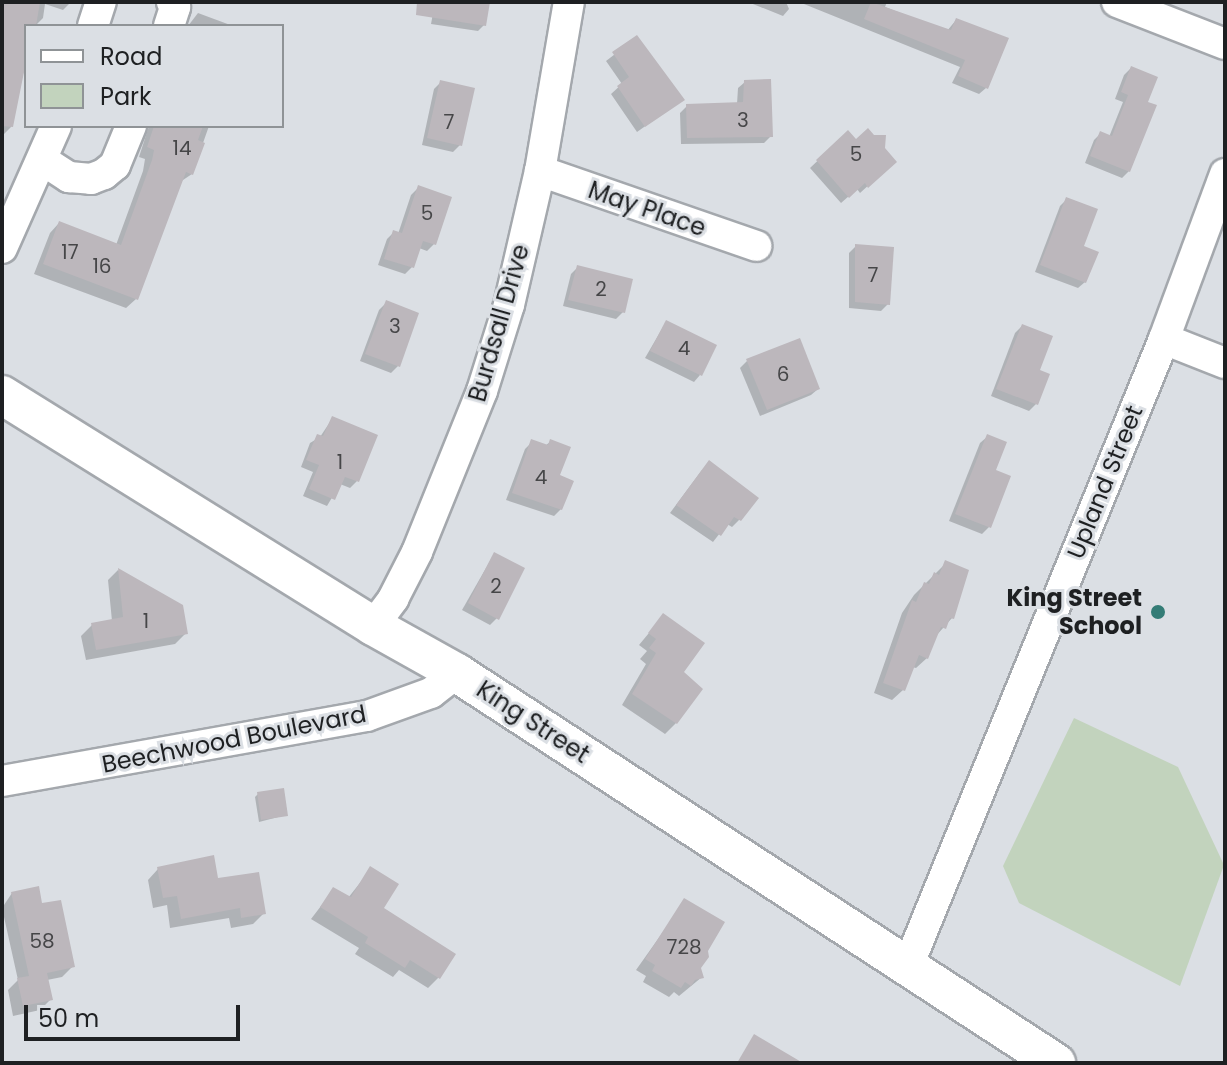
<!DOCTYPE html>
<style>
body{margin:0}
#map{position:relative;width:1227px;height:1065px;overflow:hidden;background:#dbdfe4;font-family:Poppins,sans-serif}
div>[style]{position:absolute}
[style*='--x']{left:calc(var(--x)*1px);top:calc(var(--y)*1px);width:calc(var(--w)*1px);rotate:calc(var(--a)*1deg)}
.green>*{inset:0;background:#c2d3bd}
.shadow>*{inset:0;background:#0003}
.building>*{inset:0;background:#bcb7bc}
.roads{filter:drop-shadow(2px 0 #a4a8ad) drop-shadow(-2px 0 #a4a8ad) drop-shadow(0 2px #a4a8ad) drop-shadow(0 -2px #a4a8ad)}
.minor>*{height:30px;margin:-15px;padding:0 15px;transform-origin:15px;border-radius:15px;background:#fff}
.major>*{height:38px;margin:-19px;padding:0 19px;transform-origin:19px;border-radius:19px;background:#fff}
.dots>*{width:22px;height:22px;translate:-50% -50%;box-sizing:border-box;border:4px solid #dbdfe4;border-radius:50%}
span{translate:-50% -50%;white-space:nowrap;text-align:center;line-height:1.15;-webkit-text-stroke:6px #dbdfe4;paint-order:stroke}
.number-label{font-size:20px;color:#464648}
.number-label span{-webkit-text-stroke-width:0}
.street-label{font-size:24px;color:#1e2022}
.poi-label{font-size:24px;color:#1e2022;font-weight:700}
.right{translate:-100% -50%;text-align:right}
.frame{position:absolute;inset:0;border:4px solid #1e2022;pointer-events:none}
.legend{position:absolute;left:24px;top:24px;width:260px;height:104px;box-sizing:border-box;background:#dbdfe4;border:2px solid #8f9396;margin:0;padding:10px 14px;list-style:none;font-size:24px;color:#1e2022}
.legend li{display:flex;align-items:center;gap:16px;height:40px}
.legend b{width:40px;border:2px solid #8f9396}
.scale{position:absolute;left:24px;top:1005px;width:216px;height:36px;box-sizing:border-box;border:4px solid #1e2022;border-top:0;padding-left:10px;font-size:24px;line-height:28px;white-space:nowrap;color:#1e2022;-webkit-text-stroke:6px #dbdfe4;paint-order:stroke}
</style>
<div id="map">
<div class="green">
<i style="clip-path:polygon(1074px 718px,1178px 767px,1224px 865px,1180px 986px,1019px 903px,1003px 866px)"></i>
</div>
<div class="shadow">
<i style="clip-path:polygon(2px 2px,71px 2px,63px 10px,45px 4px,43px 18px,35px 26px,26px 26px,26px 61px,11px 127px,2px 136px)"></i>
<i style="clip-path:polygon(435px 2px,488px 2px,484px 25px,478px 31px,431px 24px)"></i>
<i style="clip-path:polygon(748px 2px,786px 2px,789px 9px,783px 16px)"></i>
<i style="clip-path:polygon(799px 2px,887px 2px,885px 7px,947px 31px,956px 20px,986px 88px,979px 94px,952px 83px,960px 67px)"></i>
<i style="clip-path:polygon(198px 13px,233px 26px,188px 26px)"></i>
<i style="clip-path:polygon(636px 38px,682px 100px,637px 132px,611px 94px,622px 84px,606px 61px)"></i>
<i style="clip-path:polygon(1131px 68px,1145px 103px,1129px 171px,1122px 178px,1085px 163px,1094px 140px,1101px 133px,1109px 137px,1123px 102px,1115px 99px,1124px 75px)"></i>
<i style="clip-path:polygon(441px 82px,460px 145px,453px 152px,422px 145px,434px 89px)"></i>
<i style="clip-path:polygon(745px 82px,771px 136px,764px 143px,681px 144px,680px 113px,687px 106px,737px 104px,738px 88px)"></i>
<i style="clip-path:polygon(149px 126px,209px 126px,192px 174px,180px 182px,136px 299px,126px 308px,34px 274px,50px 233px,59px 223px,116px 245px,143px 171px,145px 159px,139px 157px)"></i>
<i style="clip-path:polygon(848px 132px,856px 142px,883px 149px,894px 162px,860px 193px,857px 189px,841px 203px,810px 168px)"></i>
<i style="clip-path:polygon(418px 188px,434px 244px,427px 251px,419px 248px,412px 267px,405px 274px,378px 265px,387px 239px,394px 232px,398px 234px,411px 195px)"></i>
<i style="clip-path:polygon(1067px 199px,1081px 247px,1085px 282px,1078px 288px,1035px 272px,1060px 206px)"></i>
<i style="clip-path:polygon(856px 246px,888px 304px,881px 311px,849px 308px,849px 253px)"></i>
<i style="clip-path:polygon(578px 267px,623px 312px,616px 319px,563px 306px,571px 274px)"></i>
<i style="clip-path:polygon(386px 303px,398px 366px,391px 373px,360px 361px,379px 310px)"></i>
<i style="clip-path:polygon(666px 322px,700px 375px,694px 382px,645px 358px)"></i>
<i style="clip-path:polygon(1022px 326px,1037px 371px,1036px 404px,1029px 411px,991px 396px,1015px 333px)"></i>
<i style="clip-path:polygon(747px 361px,818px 389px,811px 395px,760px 416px,740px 368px)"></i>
<i style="clip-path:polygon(332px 419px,357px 481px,350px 488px,340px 484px,327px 506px,303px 496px,313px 472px,301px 467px,310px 443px,320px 437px)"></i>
<i style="clip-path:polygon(987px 437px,994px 471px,989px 527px,982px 534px,949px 521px,980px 443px)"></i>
<i style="clip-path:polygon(532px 442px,545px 446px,550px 442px,561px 509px,554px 516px,506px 500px,525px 449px)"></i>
<i style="clip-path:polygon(702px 470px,756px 498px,739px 520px,732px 527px,727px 524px,713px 542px,670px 513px)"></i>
<i style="clip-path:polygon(494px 554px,497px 618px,490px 625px,462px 610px)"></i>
<i style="clip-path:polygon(946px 563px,952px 618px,935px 637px,927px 658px,916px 668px,912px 667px,903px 690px,892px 700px,874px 693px,902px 613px,914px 595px)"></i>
<i style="clip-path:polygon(118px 570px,186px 633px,175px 644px,86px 660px,81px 636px,92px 625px,112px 621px,108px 580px)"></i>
<i style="clip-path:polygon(663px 616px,681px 672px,676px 723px,665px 734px,622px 705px,646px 664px,640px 659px,647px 651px,639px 645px)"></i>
<i style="clip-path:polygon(258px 794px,286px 815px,259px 822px,255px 797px)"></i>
<i style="clip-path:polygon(158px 869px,217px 881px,264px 913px,253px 924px,231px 928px,229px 918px,170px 928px,167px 905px,153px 908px,148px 880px)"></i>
<i style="clip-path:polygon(371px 869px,381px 909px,439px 977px,428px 988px,399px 970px,393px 977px,355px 954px,359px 948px,311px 919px,334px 889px,348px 898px)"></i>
<i style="clip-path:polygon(12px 893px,41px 906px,73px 966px,62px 977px,47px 980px,51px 999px,40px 1010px,13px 1016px,8px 990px,18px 980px,2px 908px)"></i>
<i style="clip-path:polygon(685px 901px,702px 977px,679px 996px,674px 992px,669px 997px,643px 982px,646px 976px,636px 970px)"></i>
</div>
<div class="building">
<i style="clip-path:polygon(2px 2px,40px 2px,36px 26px,26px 26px,26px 62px,13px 127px,2px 126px)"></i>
<i style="clip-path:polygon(417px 2px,490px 2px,486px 26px,416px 15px)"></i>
<i style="clip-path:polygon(871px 2px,951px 30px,956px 18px,1009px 38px,988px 89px,958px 76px,965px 60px,864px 19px)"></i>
<i style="clip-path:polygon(637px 35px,685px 100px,645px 127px,617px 86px,629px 77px,612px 52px)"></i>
<i style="clip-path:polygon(1131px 66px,1158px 77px,1148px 102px,1157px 105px,1130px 172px,1090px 156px,1100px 131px,1112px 136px,1128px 95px,1121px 92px)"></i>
<i style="clip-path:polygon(771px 79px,773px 137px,687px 138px,686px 104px,743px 102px,744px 80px)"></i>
<i style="clip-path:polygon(440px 80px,475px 88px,462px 146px,427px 138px)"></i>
<i style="clip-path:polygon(154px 126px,203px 126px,198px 140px,205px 143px,193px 175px,186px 172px,138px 300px,43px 264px,59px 221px,121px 245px,152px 160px,154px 150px,147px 147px)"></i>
<i style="clip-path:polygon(868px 128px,874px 135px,886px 135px,885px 148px,897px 162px,868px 188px,865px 183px,849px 198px,816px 160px,848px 130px,856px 139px)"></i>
<i style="clip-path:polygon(418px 185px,452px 197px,436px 245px,423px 241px,414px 268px,384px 259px,393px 230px,402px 233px)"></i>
<i style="clip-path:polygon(1066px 197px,1098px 209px,1084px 246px,1099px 252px,1086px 283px,1040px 265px)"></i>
<i style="clip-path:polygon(855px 244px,894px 247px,890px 305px,855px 302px)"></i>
<i style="clip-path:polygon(577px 265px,633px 279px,625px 313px,568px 300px)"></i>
<i style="clip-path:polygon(386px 300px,419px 313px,400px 367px,365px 354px)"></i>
<i style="clip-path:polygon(666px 320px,717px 345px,702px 376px,650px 351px)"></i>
<i style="clip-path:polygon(1022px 324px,1053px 336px,1040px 370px,1050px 374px,1038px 405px,996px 389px)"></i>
<i style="clip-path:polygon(800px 338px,820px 389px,767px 410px,746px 359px)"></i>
<i style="clip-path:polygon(332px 416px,378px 435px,359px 482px,345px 477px,335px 500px,309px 489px,319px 465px,306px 460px,317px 434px,323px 436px)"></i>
<i style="clip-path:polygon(987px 434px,1007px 442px,996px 470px,1011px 476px,991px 528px,955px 514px)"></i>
<i style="clip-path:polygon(531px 439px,548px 445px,550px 439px,571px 447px,560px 475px,574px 481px,562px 510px,512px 493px)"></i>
<i style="clip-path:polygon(709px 460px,759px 498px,741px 521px,734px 517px,721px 536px,676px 505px)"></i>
<i style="clip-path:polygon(494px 552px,525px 568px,499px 620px,468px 603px)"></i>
<i style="clip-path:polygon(945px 560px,969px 570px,954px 619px,950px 618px,946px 629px,941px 627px,928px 659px,919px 655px,905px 691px,883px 683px,912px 600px,916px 602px,924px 582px,929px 584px,934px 572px,939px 575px)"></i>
<i style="clip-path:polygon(118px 568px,183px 605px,188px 634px,96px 650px,91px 623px,123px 617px)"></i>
<i style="clip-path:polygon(663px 613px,705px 643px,684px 672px,703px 689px,677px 724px,632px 694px,656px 653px,649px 648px,656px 639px,648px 633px)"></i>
<i style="clip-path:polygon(284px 788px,288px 816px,261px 820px,257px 792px)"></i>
<i style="clip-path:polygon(214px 855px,218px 878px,259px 872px,266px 914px,241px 918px,240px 908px,181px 919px,177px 896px,163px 898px,157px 867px)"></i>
<i style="clip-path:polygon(370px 866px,399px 884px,384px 908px,456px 954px,440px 979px,410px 960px,405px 968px,365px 943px,368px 937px,320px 907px,333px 887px,351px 897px)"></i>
<i style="clip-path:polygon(39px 886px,42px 903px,61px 900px,75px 967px,47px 973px,53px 1000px,23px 1006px,17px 978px,29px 976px,11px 892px)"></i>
<i style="clip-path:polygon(684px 898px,725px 922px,708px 951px,709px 957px,701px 968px,704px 978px,695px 980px,691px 986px,685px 982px,681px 988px,652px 971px,655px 965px,645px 959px)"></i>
<i style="clip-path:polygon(754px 1034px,803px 1063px,737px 1063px)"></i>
</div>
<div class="roads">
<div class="minor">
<i style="--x:1117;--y:2;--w:116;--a:21.3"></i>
<i style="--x:93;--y:26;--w:25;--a:-72"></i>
<i style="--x:169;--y:26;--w:20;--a:-72"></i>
<i style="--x:175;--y:7;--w:6;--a:-121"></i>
<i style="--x:44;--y:161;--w:30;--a:33"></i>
<i style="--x:69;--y:177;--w:22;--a:5"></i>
<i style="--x:91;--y:179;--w:14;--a:-21"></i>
<i style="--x:104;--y:174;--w:14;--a:-39"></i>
<i style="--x:115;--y:165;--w:42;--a:-67.7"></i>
<i style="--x:540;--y:171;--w:229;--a:19.1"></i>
<i style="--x:2;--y:248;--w:133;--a:-66.1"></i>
<i style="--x:1164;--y:339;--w:66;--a:21.5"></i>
<i style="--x:373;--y:626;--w:34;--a:-53"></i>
<i style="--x:393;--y:599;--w:53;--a:-62.9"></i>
<i style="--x:417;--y:552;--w:174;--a:-68"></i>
<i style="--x:482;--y:391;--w:90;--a:-72.6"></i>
<i style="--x:509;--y:305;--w:138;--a:-77"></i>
<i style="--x:540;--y:171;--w:171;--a:-80.3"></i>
<i style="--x:2;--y:781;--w:371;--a:-10.1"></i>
<i style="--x:367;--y:716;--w:68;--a:-19.8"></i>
<i style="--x:431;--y:693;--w:33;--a:-38"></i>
<i style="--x:908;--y:966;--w:677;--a:-67.79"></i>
<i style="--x:1164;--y:339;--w:176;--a:-69.7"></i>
</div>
<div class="major">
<i style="--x:2;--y:395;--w:437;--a:31.9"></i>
<i style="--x:373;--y:626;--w:96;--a:29.2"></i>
<i style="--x:457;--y:673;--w:715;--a:33.07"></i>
</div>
</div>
<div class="dots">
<i style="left:1158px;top:612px;background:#347c76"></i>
</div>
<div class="number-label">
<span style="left:743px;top:120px">3</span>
<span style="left:449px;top:122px">7</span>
<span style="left:182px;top:148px">14</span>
<span style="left:856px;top:154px">5</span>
<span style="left:427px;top:213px">5</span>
<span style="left:70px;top:252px">17</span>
<span style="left:102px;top:266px">16</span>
<span style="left:873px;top:275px">7</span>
<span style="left:601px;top:289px">2</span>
<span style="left:395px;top:326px">3</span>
<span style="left:684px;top:348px">4</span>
<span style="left:783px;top:374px">6</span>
<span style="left:340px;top:462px">1</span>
<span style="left:541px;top:477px">4</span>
<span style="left:496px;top:586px">2</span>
<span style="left:146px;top:621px">1</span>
<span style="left:42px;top:941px">58</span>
<span style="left:684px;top:947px">728</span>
</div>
<div class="street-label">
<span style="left:647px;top:209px;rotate:19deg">May Place</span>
<span style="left:499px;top:323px;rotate:-74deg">Burdsall Drive</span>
<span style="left:1105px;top:482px;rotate:-68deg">Upland Street</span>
<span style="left:533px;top:722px;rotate:33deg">King Street</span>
<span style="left:234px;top:739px;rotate:-11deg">Beechwood Boulevard</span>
</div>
<div class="poi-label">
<span class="right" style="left:1142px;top:612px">King Street<br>School</span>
</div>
<div class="frame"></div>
<ul class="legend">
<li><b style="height:10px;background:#fff"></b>Road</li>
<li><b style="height:22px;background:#c2d3bd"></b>Park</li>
</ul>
<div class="scale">50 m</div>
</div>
